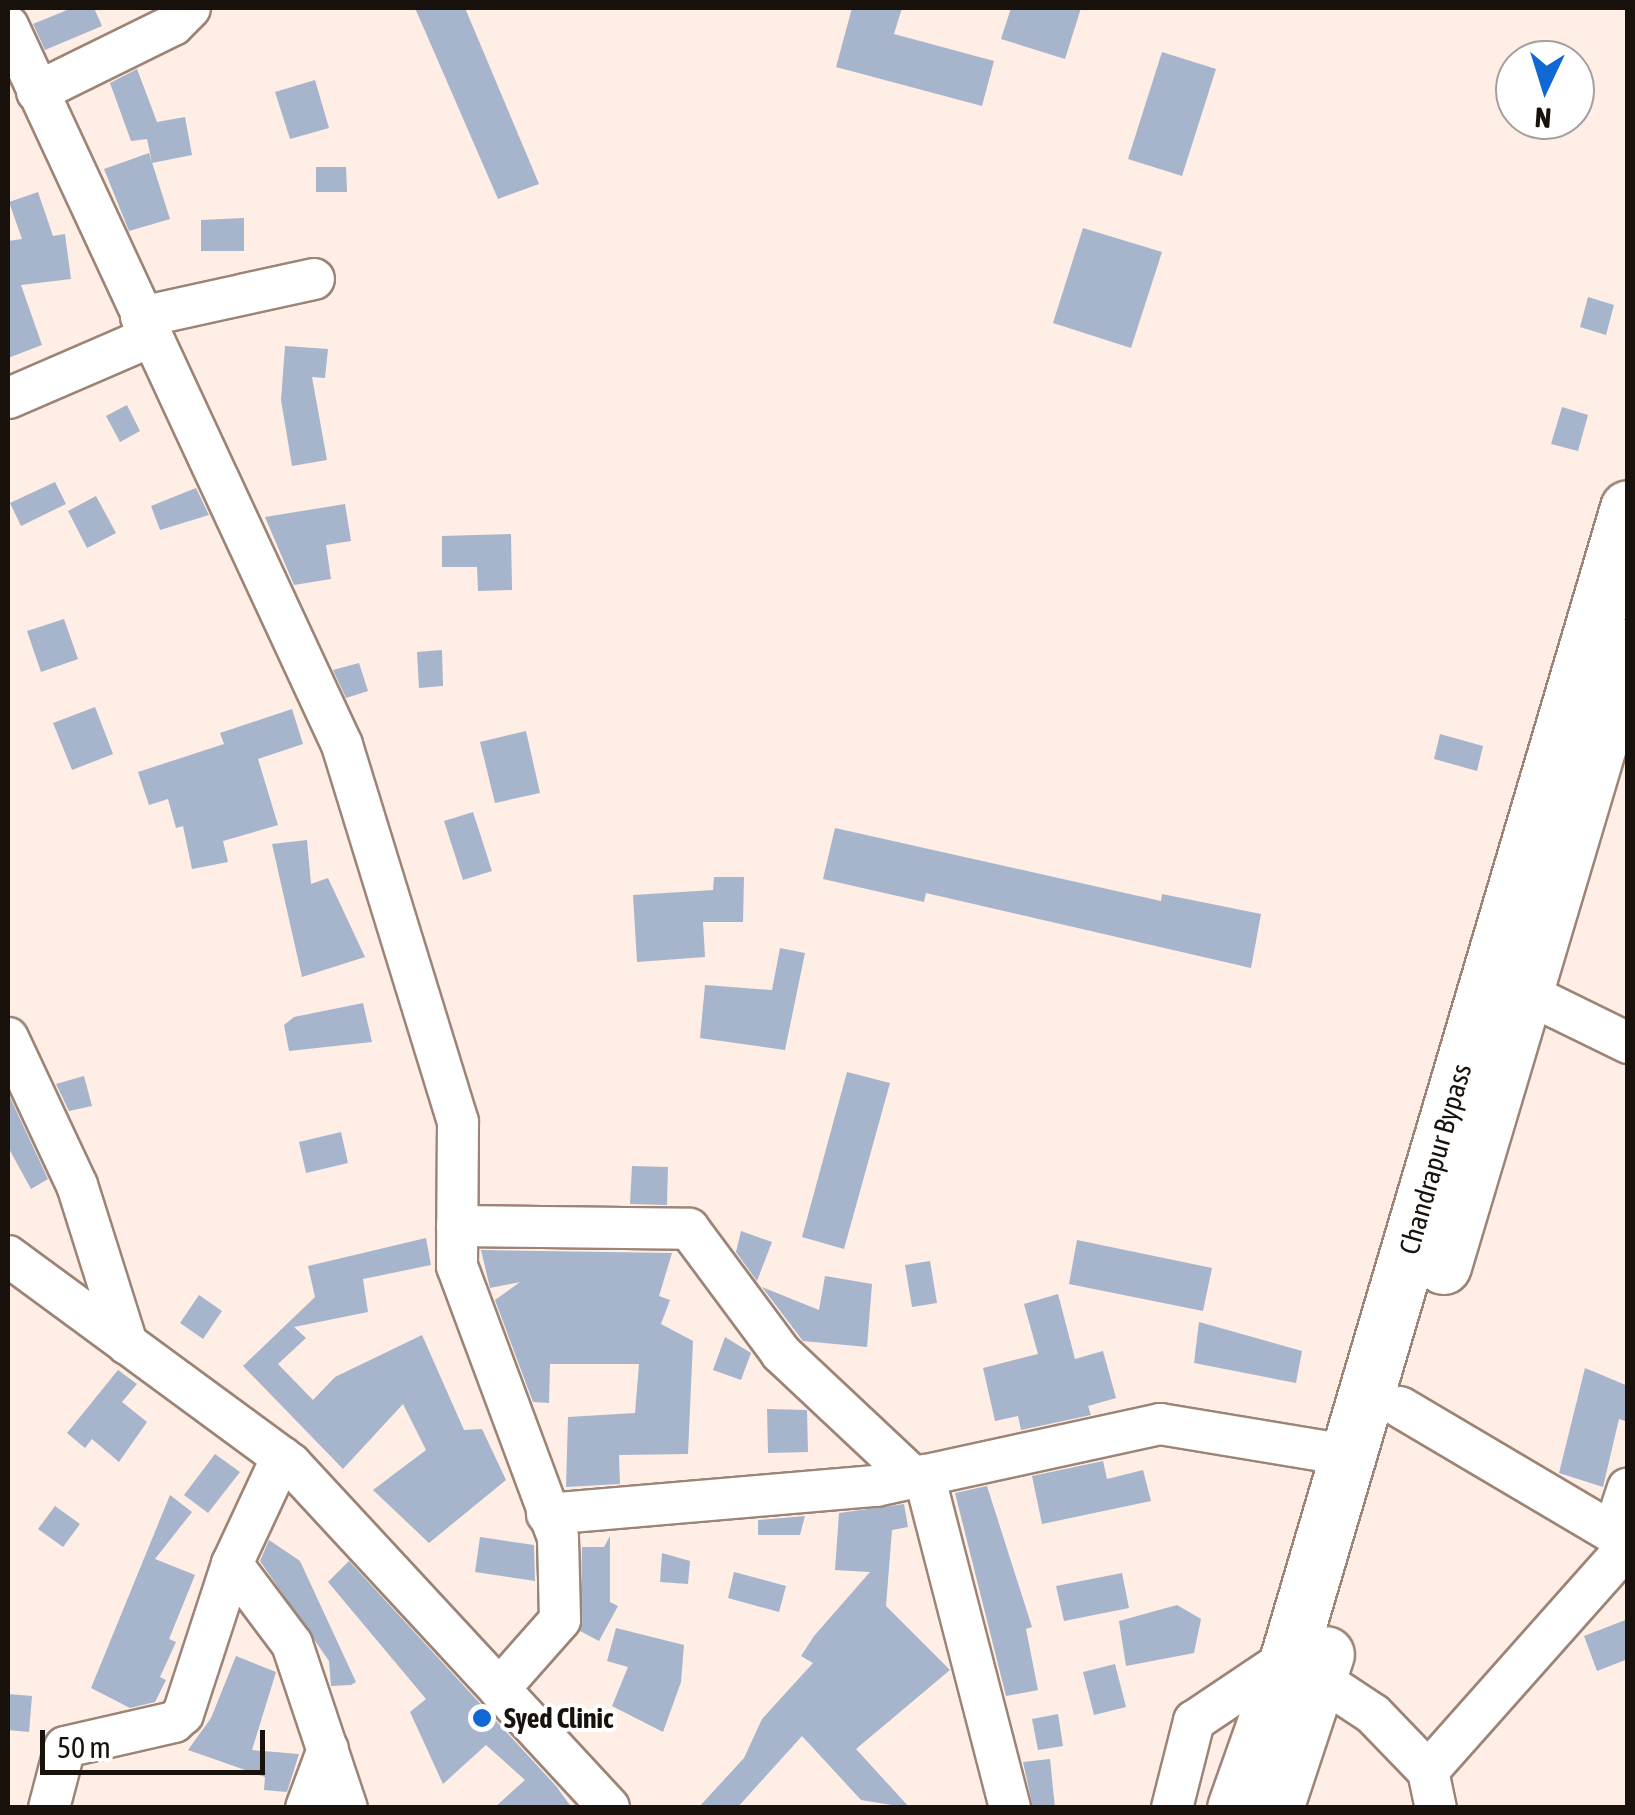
<!DOCTYPE html>
<style>
body{margin:0}
#map{position:relative;width:1635px;height:1815px;overflow:hidden;background:#feeee5;font-family:"Asap Condensed",sans-serif}
div>[style]{position:absolute}
[style*='--x']{left:calc(var(--x)*1px);top:calc(var(--y)*1px);width:calc(var(--w)*1px);rotate:calc(var(--a)*1deg)}
.building>*{inset:0;background:#a6b5cb}
.roads{filter:drop-shadow(2px 0 #9c8476) drop-shadow(-2px 0 #9c8476) drop-shadow(0 2px #9c8476) drop-shadow(0 -2px #9c8476)}
.minor>*{height:40px;margin:-20px;padding:0 20px;transform-origin:20px;border-radius:20px;background:#fff}
.highway>*{height:55px;margin:-27.5px;padding:0 27.5px;transform-origin:27.5px;border-radius:27.5px;background:#fff}
.dots>*{width:28px;height:28px;translate:-50% -50%;box-sizing:border-box;border:5px solid #fff;border-radius:50%}
span{translate:-50% -50%;white-space:nowrap;text-align:center;line-height:1.15;-webkit-text-stroke:8px #fff;paint-order:stroke}
.street-label{font-size:28px;color:#19110c}
.poi-label{font-size:28px;color:#19110c;font-weight:700}
.left{translate:0 -50%;text-align:left}
.frame{position:absolute;inset:0;border:10px solid #19110c;pointer-events:none}
.north{position:absolute;left:1495px;top:40px;width:100px;height:100px;box-sizing:border-box;background:#fff;border:2px solid #a3a09e;border-radius:50%;rotate:184deg;font-size:28px;font-weight:700;line-height:40px;text-align:center;color:#19110c}
.north::after{content:'';display:block;margin:auto;width:35px;height:45px;background:#1069d3;clip-path:polygon(50% 0,100% 100%,50% 72%,0 100%)}
.scale{position:absolute;left:40px;top:1730px;width:225px;height:45px;box-sizing:border-box;border:5px solid #19110c;border-top:0;padding-left:12px;font-size:30px;line-height:35px;white-space:nowrap;color:#19110c;-webkit-text-stroke:8px #fff;paint-order:stroke}
</style>
<div id="map">
<div class="building">
<i style="clip-path:polygon(72px 8px,94px 8px,102px 26px,45px 50px,33px 24px)"></i>
<i style="clip-path:polygon(415px 8px,465px 8px,539px 184px,498px 199px)"></i>
<i style="clip-path:polygon(852px 8px,902px 8px,894px 34px,994px 61px,982px 106px,836px 67px)"></i>
<i style="clip-path:polygon(1011px 8px,1081px 8px,1065px 59px,1001px 39px)"></i>
<i style="clip-path:polygon(1162px 52px,1216px 69px,1182px 176px,1128px 159px)"></i>
<i style="clip-path:polygon(137px 69px,157px 122px,185px 117px,192px 155px,152px 163px,147px 139px,131px 141px,110px 83px)"></i>
<i style="clip-path:polygon(315px 80px,329px 128px,290px 139px,275px 92px)"></i>
<i style="clip-path:polygon(149px 153px,170px 219px,129px 231px,104px 169px)"></i>
<i style="clip-path:polygon(316px 167px,346px 167px,347px 192px,316px 192px)"></i>
<i style="clip-path:polygon(38px 192px,53px 236px,65px 234px,71px 279px,21px 285px,42px 345px,8px 358px,8px 241px,22px 239px,9px 202px)"></i>
<i style="clip-path:polygon(244px 218px,244px 251px,201px 251px,201px 220px)"></i>
<i style="clip-path:polygon(1083px 228px,1162px 252px,1131px 348px,1053px 323px)"></i>
<i style="clip-path:polygon(1588px 297px,1614px 305px,1606px 335px,1580px 327px)"></i>
<i style="clip-path:polygon(285px 346px,328px 349px,325px 378px,312px 377px,327px 460px,292px 466px,281px 400px)"></i>
<i style="clip-path:polygon(127px 405px,140px 431px,120px 442px,106px 416px)"></i>
<i style="clip-path:polygon(1562px 407px,1588px 415px,1578px 451px,1551px 444px)"></i>
<i style="clip-path:polygon(55px 482px,66px 504px,21px 526px,10px 503px)"></i>
<i style="clip-path:polygon(196px 488px,209px 515px,160px 530px,151px 506px)"></i>
<i style="clip-path:polygon(96px 496px,116px 533px,87px 548px,68px 511px)"></i>
<i style="clip-path:polygon(345px 504px,351px 541px,326px 545px,331px 579px,294px 585px,265px 517px)"></i>
<i style="clip-path:polygon(511px 534px,512px 590px,478px 591px,477px 567px,442px 567px,442px 536px)"></i>
<i style="clip-path:polygon(64px 619px,78px 659px,41px 672px,27px 631px)"></i>
<i style="clip-path:polygon(442px 650px,443px 686px,419px 688px,417px 652px)"></i>
<i style="clip-path:polygon(359px 663px,368px 691px,346px 698px,333px 670px)"></i>
<i style="clip-path:polygon(95px 707px,113px 754px,72px 770px,53px 723px)"></i>
<i style="clip-path:polygon(292px 709px,303px 744px,258px 759px,278px 825px,223px 841px,228px 862px,192px 869px,183px 826px,176px 828px,168px 799px,149px 805px,138px 772px,224px 744px,220px 733px)"></i>
<i style="clip-path:polygon(526px 731px,540px 793px,495px 803px,480px 742px)"></i>
<i style="clip-path:polygon(1440px 734px,1483px 746px,1477px 771px,1434px 759px)"></i>
<i style="clip-path:polygon(473px 812px,492px 871px,463px 880px,444px 821px)"></i>
<i style="clip-path:polygon(835px 828px,1161px 901px,1162px 894px,1261px 914px,1251px 968px,926px 893px,924px 902px,823px 879px)"></i>
<i style="clip-path:polygon(307px 840px,311px 884px,328px 878px,365px 957px,302px 977px,272px 844px)"></i>
<i style="clip-path:polygon(714px 877px,744px 877px,743px 922px,703px 922px,705px 957px,637px 962px,633px 895px,713px 890px)"></i>
<i style="clip-path:polygon(780px 948px,805px 953px,785px 1050px,700px 1038px,705px 985px,772px 990px)"></i>
<i style="clip-path:polygon(363px 1003px,372px 1042px,289px 1051px,284px 1025px,294px 1017px)"></i>
<i style="clip-path:polygon(847px 1072px,890px 1083px,844px 1249px,802px 1237px)"></i>
<i style="clip-path:polygon(84px 1076px,92px 1106px,69px 1111px,56px 1084px)"></i>
<i style="clip-path:polygon(8px 1093px,48px 1179px,31px 1189px,8px 1147px)"></i>
<i style="clip-path:polygon(341px 1132px,348px 1163px,306px 1173px,299px 1142px)"></i>
<i style="clip-path:polygon(632px 1166px,668px 1167px,667px 1205px,630px 1204px)"></i>
<i style="clip-path:polygon(741px 1231px,772px 1242px,757px 1281px,736px 1252px)"></i>
<i style="clip-path:polygon(426px 1238px,431px 1265px,363px 1279px,368px 1312px,294px 1327px,306px 1338px,278px 1364px,313px 1400px,335px 1377px,422px 1335px,464px 1430px,482px 1429px,506px 1480px,429px 1543px,373px 1490px,426px 1450px,403px 1404px,343px 1469px,243px 1366px,315px 1297px,308px 1266px)"></i>
<i style="clip-path:polygon(1077px 1240px,1212px 1268px,1203px 1311px,1069px 1284px)"></i>
<i style="clip-path:polygon(481px 1250px,672px 1253px,659px 1296px,670px 1300px,661px 1324px,693px 1341px,688px 1454px,619px 1455px,620px 1484px,566px 1487px,568px 1417px,635px 1413px,639px 1364px,550px 1364px,549px 1403px,533px 1402px,495px 1300px,520px 1282px,490px 1288px)"></i>
<i style="clip-path:polygon(930px 1261px,937px 1303px,912px 1307px,905px 1265px)"></i>
<i style="clip-path:polygon(825px 1276px,872px 1284px,867px 1347px,803px 1341px,762px 1287px,819px 1310px)"></i>
<i style="clip-path:polygon(1058px 1294px,1075px 1359px,1103px 1351px,1116px 1398px,1088px 1406px,1091px 1415px,1021px 1430px,1018px 1416px,995px 1421px,983px 1368px,1038px 1354px,1024px 1304px)"></i>
<i style="clip-path:polygon(199px 1295px,222px 1311px,203px 1339px,180px 1323px)"></i>
<i style="clip-path:polygon(1199px 1322px,1302px 1351px,1296px 1383px,1194px 1363px)"></i>
<i style="clip-path:polygon(725px 1337px,751px 1353px,741px 1380px,713px 1370px)"></i>
<i style="clip-path:polygon(1585px 1368px,1628px 1386px,1628px 1422px,1619px 1419px,1603px 1487px,1559px 1473px)"></i>
<i style="clip-path:polygon(118px 1370px,137px 1384px,122px 1402px,147px 1422px,119px 1462px,92px 1439px,85px 1448px,67px 1433px)"></i>
<i style="clip-path:polygon(767px 1409px,807px 1410px,808px 1452px,768px 1453px)"></i>
<i style="clip-path:polygon(215px 1454px,240px 1472px,208px 1513px,184px 1495px)"></i>
<i style="clip-path:polygon(1103px 1461px,1107px 1479px,1143px 1470px,1151px 1501px,1042px 1524px,1032px 1476px)"></i>
<i style="clip-path:polygon(987px 1486px,1032px 1627px,1026px 1629px,1038px 1690px,1006px 1696px,955px 1493px)"></i>
<i style="clip-path:polygon(170px 1495px,192px 1512px,155px 1559px,195px 1575px,169px 1639px,176px 1642px,160px 1677px,166px 1680px,155px 1702px,130px 1708px,91px 1688px)"></i>
<i style="clip-path:polygon(904px 1504px,908px 1527px,892px 1530px,886px 1606px,950px 1670px,856px 1749px,910px 1808px,861px 1800px,802px 1736px,737px 1808px,698px 1808px,744px 1758px,762px 1719px,813px 1663px,801px 1656px,814px 1636px,870px 1572px,835px 1570px,839px 1513px)"></i>
<i style="clip-path:polygon(55px 1506px,80px 1524px,63px 1547px,38px 1529px)"></i>
<i style="clip-path:polygon(805px 1516px,800px 1535px,758px 1535px,758px 1520px)"></i>
<i style="clip-path:polygon(610px 1536px,610px 1602px,618px 1606px,599px 1641px,580px 1631px,582px 1547px,604px 1547px)"></i>
<i style="clip-path:polygon(480px 1537px,534px 1545px,535px 1581px,475px 1572px)"></i>
<i style="clip-path:polygon(269px 1540px,300px 1561px,356px 1682px,351px 1685px,331px 1686px,329px 1661px,260px 1561px)"></i>
<i style="clip-path:polygon(662px 1553px,690px 1561px,688px 1584px,660px 1582px)"></i>
<i style="clip-path:polygon(349px 1561px,556px 1786px,572px 1808px,494px 1808px,525px 1780px,486px 1745px,443px 1784px,410px 1712px,426px 1699px,328px 1582px)"></i>
<i style="clip-path:polygon(734px 1572px,786px 1586px,779px 1612px,728px 1598px)"></i>
<i style="clip-path:polygon(1122px 1573px,1129px 1608px,1064px 1621px,1056px 1586px)"></i>
<i style="clip-path:polygon(1177px 1605px,1201px 1619px,1194px 1653px,1126px 1666px,1119px 1621px)"></i>
<i style="clip-path:polygon(1628px 1619px,1628px 1659px,1597px 1671px,1584px 1636px)"></i>
<i style="clip-path:polygon(616px 1628px,684px 1645px,681px 1682px,663px 1732px,612px 1706px,628px 1667px,607px 1661px)"></i>
<i style="clip-path:polygon(236px 1656px,276px 1672px,252px 1750px,299px 1754px,287px 1792px,264px 1790px,265px 1777px,188px 1750px,211px 1718px)"></i>
<i style="clip-path:polygon(1115px 1664px,1126px 1707px,1094px 1715px,1083px 1672px)"></i>
<i style="clip-path:polygon(8px 1694px,32px 1696px,29px 1732px,8px 1730px)"></i>
<i style="clip-path:polygon(1058px 1714px,1063px 1746px,1038px 1750px,1032px 1719px)"></i>
<i style="clip-path:polygon(1050px 1759px,1055px 1808px,1033px 1808px,1023px 1762px)"></i>
</div>
<div class="roads">
<div class="minor">
<i style="--x:8;--y:26;--w:793;--a:65.08"></i>
<i style="--x:342;--y:745;--w:394;--a:72.9"></i>
<i style="--x:458;--y:1122;--w:144;--a:90.4"></i>
<i style="--x:457;--y:1266;--w:290;--a:69.6"></i>
<i style="--x:558;--y:1538;--w:82;--a:88.6"></i>
<i style="--x:560;--y:1620;--w:92;--a:131.5"></i>
<i style="--x:37;--y:92;--w:152;--a:-26.2"></i>
<i style="--x:173;--y:25;--w:24;--a:-45"></i>
<i style="--x:141;--y:317;--w:177;--a:-12.4"></i>
<i style="--x:9;--y:398;--w:154;--a:-23.4"></i>
<i style="--x:1526;--y:993;--w:114;--a:26.1"></i>
<i style="--x:8;--y:1038;--w:162;--a:64.9"></i>
<i style="--x:77;--y:1185;--w:167;--a:72.5"></i>
<i style="--x:457;--y:1226;--w:232;--a:0.7"></i>
<i style="--x:689;--y:1229;--w:154;--a:53.4"></i>
<i style="--x:781;--y:1353;--w:181;--a:43.2"></i>
<i style="--x:8;--y:1256;--w:351;--a:36.3"></i>
<i style="--x:291;--y:1464;--w:468;--a:47.2"></i>
<i style="--x:1400;--y:1407;--w:247;--a:30.6"></i>
<i style="--x:1613;--y:1533;--w:24;--a:52"></i>
<i style="--x:924;--y:1475;--w:344;--a:75.5"></i>
<i style="--x:547;--y:1514;--w:330;--a:-4.9"></i>
<i style="--x:876;--y:1486;--w:291;--a:-12.3"></i>
<i style="--x:1160;--y:1424;--w:191;--a:9.4"></i>
<i style="--x:1613;--y:1533;--w:47;--a:-71.6"></i>
<i style="--x:232;--y:1564;--w:100;--a:53.1"></i>
<i style="--x:292;--y:1644;--w:173;--a:71.5"></i>
<i style="--x:1428;--y:1771;--w:297;--a:-48.4"></i>
<i style="--x:49;--y:1808;--w:63;--a:-75.3"></i>
<i style="--x:65;--y:1747;--w:112;--a:-12.9"></i>
<i style="--x:174;--y:1722;--w:12;--a:-42"></i>
<i style="--x:183;--y:1714;--w:158;--a:-71.9"></i>
<i style="--x:232;--y:1564;--w:118;--a:-65"></i>
<i style="--x:306;--y:1808;--w:63;--a:-69.6"></i>
<i style="--x:1172;--y:1808;--w:90;--a:-75.8"></i>
<i style="--x:1194;--y:1721;--w:113;--a:-33.8"></i>
<i style="--x:1288;--y:1658;--w:102;--a:33.4"></i>
<i style="--x:1373;--y:1714;--w:79;--a:46"></i>
<i style="--x:1428;--y:1771;--w:38;--a:78"></i>
</div>
<div class="highway">
<i style="--x:1443;--y:1266;--w:647;--a:-73.39"></i>
<i style="--x:1235;--y:1808;--w:159;--a:-70.5"></i>
<i style="--x:1288;--y:1658;--w:1199;--a:-73.53"></i>
<i style="--x:1275;--y:1808;--w:162;--a:-71.7"></i>
</div>
</div>
<div class="dots">
<i style="left:482px;top:1718px;background:#1069d3"></i>
</div>
<div class="street-label">
<span style="left:1435px;top:1159px;rotate:-74deg">Chandrapur Bypass</span>
</div>
<div class="poi-label">
<span class="left" style="left:504px;top:1718px">Syed Clinic</span>
</div>
<div class="frame"></div>
<div class="north">N</div>
<div class="scale">50 m</div>
</div>
